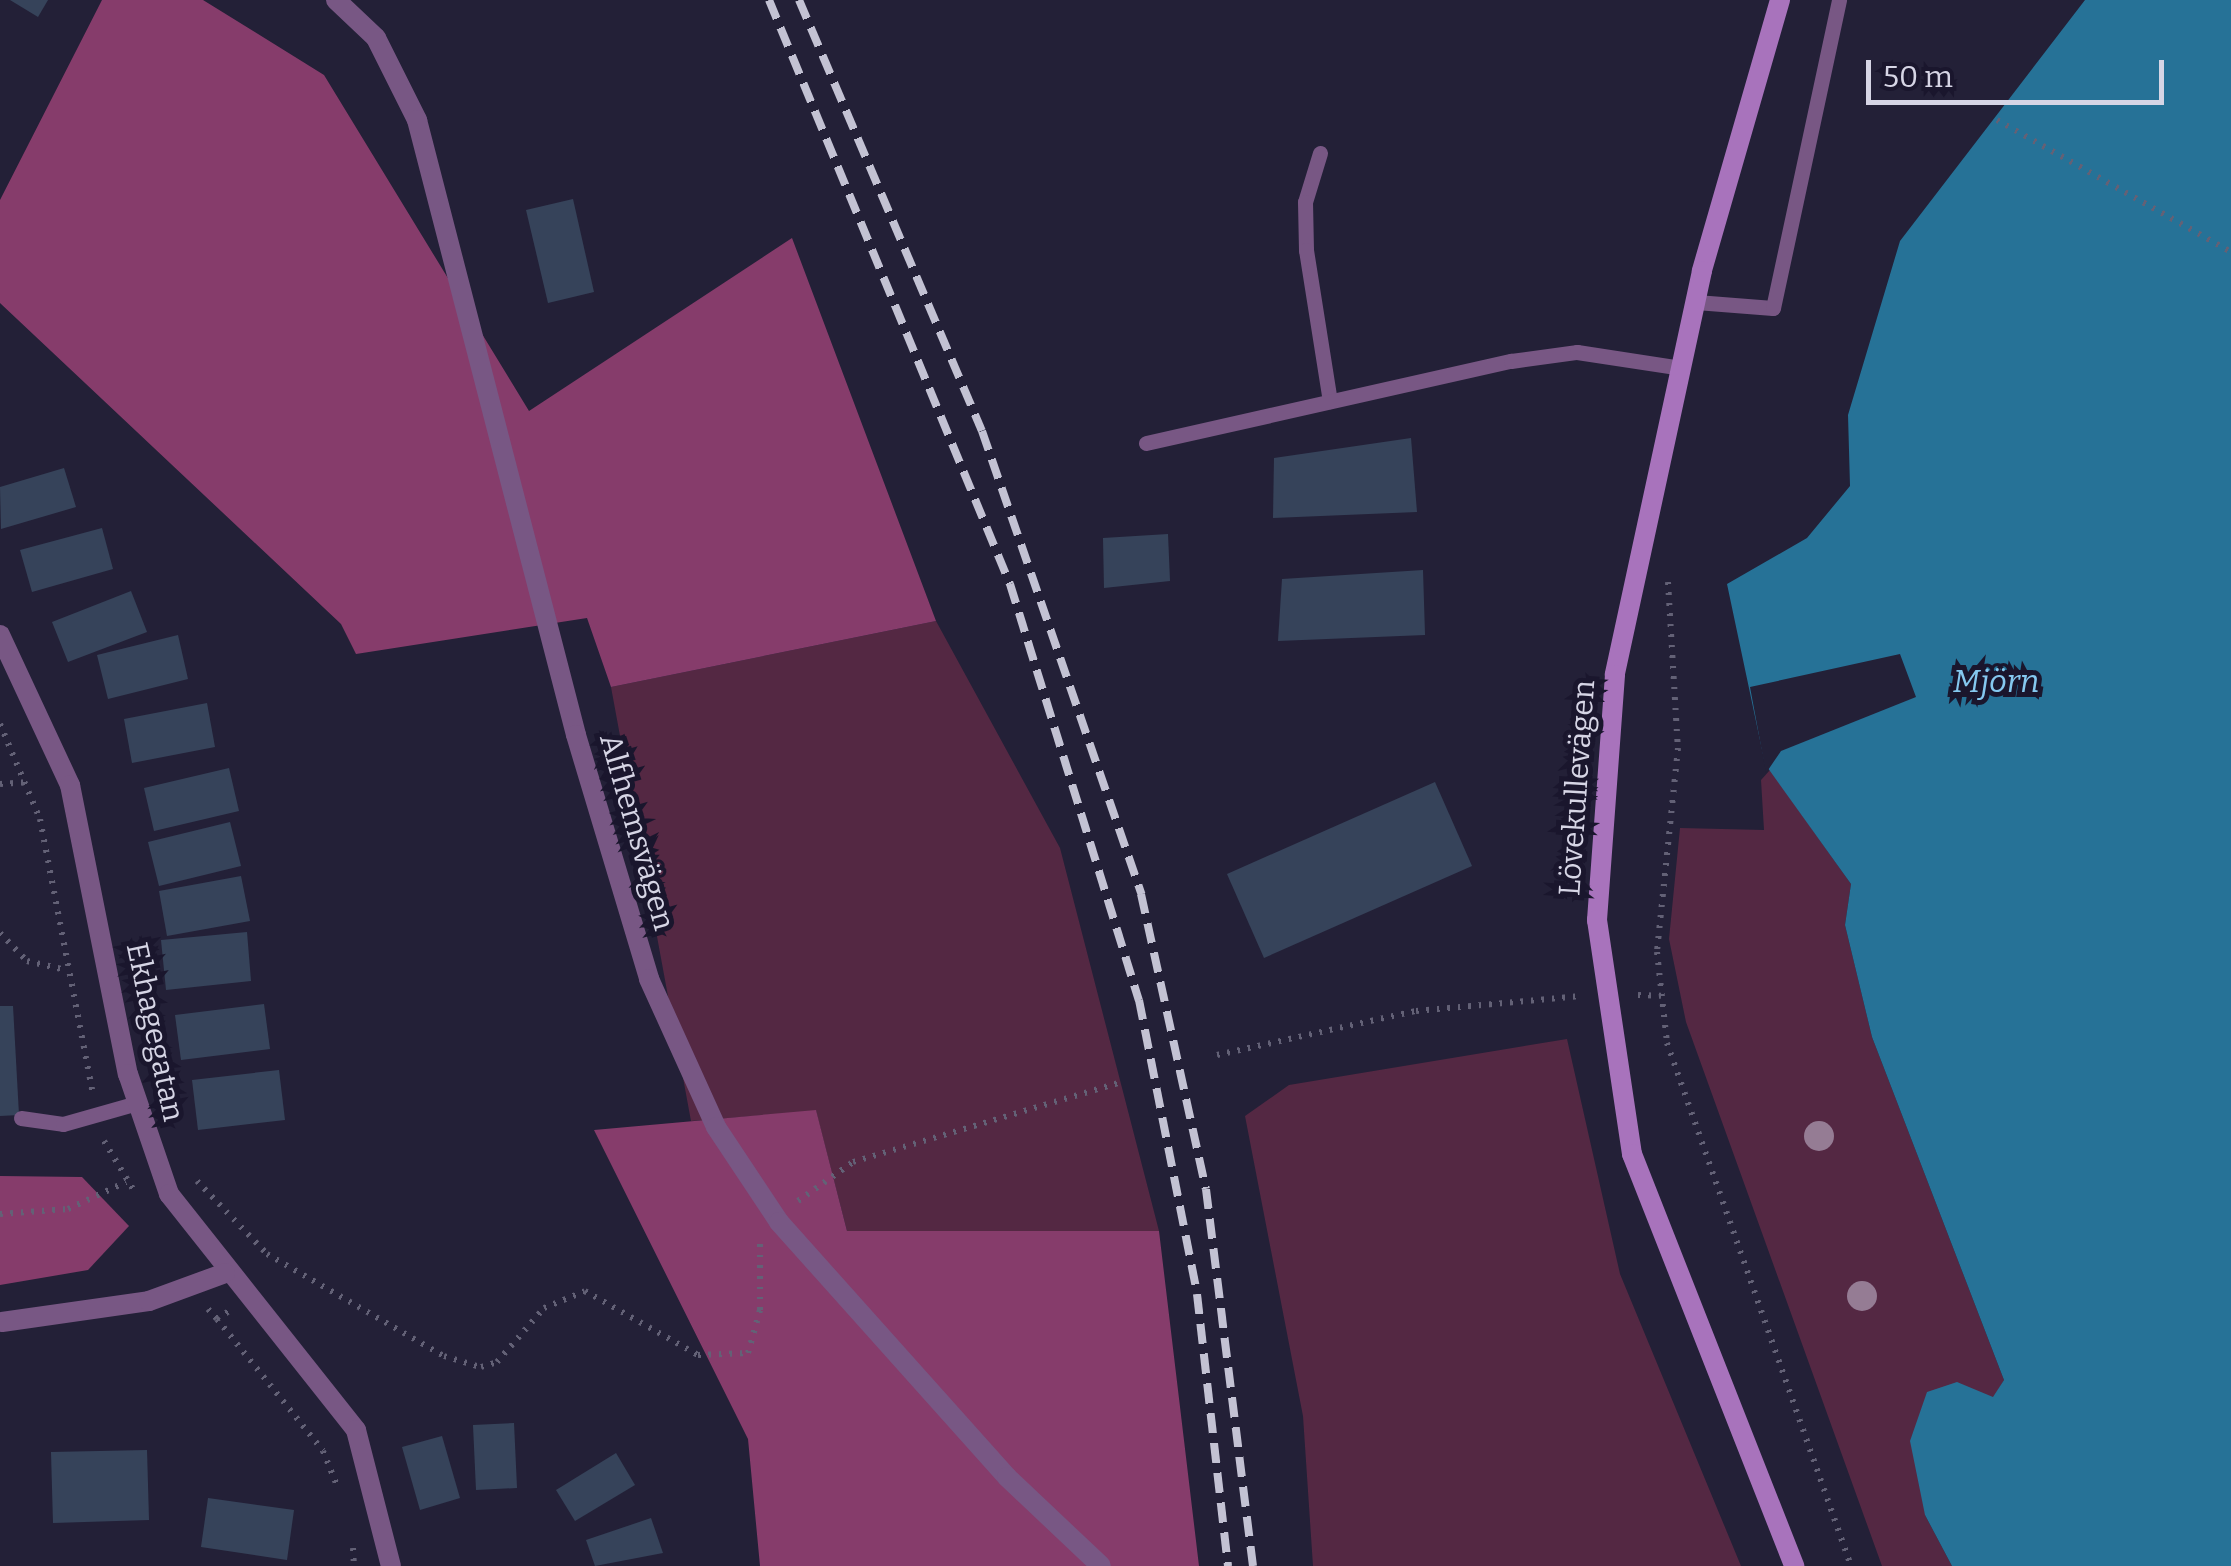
<!DOCTYPE html>
<meta charset="utf-8">
<style>
body{margin:0}
#map{position:relative;width:2231px;height:1566px;overflow:hidden;background:#232037;font-family:Bitter,serif}
div>[style]{position:absolute}
[style*='--x']{left:calc(var(--x)*1px);top:calc(var(--y)*1px);width:calc(var(--w)*1px);rotate:calc(var(--a)*1deg)}
.green>*{inset:0;background:#542843}
.forest>*{inset:0;background:#863c6b}
.water>*{inset:0;background:#267297}
.pier>*{inset:0;background:#232037}
.building>*{inset:0;background:#36435a}
.path>*{height:6px;margin-top:-3px;transform-origin:0;background:repeating-linear-gradient(90deg,#636176 0 2.5px,transparent 0 10.5px)}
.lane>*{height:15px;margin:-7.5px;padding:0 7.5px;transform-origin:7.5px;border-radius:7.5px;background:#785784}
.street>*{height:20px;margin:-10px;padding:0 10px;transform-origin:10px;border-radius:10px;background:#785784}
.secondary>*{height:20px;margin:-10px;padding:0 10px;transform-origin:10px;border-radius:10px;background:#a873bc}
.rail>*{height:8px;margin-top:-4px;transform-origin:0;background:repeating-linear-gradient(90deg,#c3c2d3 0 20px,transparent 0 30px)}
.trees>*{width:30px;height:30px;margin:-15px;border-radius:50%;background:#957c94}
span{translate:-50% -50%;white-space:nowrap;text-align:center;line-height:1.15;-webkit-text-stroke:10px #1a162d;paint-order:stroke}
.street-label{font-size:30px;color:#d6d5e5}
.water-label{font-size:32px;color:#85c8ef;font-style:italic}
.scale{position:absolute;left:1866px;top:60px;width:298px;height:45px;box-sizing:border-box;border:5px solid #d6d5e5;border-top:0;padding-left:12px;font-size:30px;line-height:35px;white-space:nowrap;color:#d6d5e5;-webkit-text-stroke:8px #1a162d;paint-order:stroke}
</style>
<div id="map">
<div class="green">
<i style="clip-path:polygon(936px 621px,1060px 848px,1159px 1231px,847px 1231px,816px 1111px,691px 1121px,611px 687px)"></i>
<i style="clip-path:polygon(1770px 770px,1851px 884px,1845px 925px,1872px 1037px,2004px 1380px,1925px 1515px,1952px 1566px,1882px 1566px,1686px 1022px,1669px 939px,1680px 828px,1764px 830px,1761px 780px)"></i>
<i style="clip-path:polygon(1567px 1039px,1620px 1274px,1741px 1566px,1313px 1566px,1303px 1416px,1245px 1116px,1289px 1085px)"></i>
</div>
<div class="forest">
<i style="clip-path:polygon(102px 0,203px 0,324px 75px,529px 411px,792px 238px,936px 621px,611px 687px,587px 618px,356px 654px,341px 624px,0 303px,0 200px)"></i>
<i style="clip-path:polygon(816px 1110px,847px 1231px,1159px 1231px,1199px 1566px,760px 1566px,748px 1439px,594px 1130px)"></i>
<i style="clip-path:polygon(0 1176px,82px 1177px,129px 1226px,88px 1270px,0 1285px)"></i>
</div>
<div class="water">
<i style="clip-path:polygon(2085px 0,2231px 0,2231px 1566px,1952px 1566px,1925px 1515px,1910px 1441px,1927px 1392px,1957px 1382px,1993px 1397px,2004px 1380px,1872px 1037px,1845px 925px,1851px 884px,1765px 764px,1727px 584px,1807px 538px,1850px 486px,1848px 415px,1900px 241px)"></i>
</div>
<div class="pier">
<i style="clip-path:polygon(1900px 654px,1916px 697px,1781px 751px,1766px 773px,1750px 687px)"></i>
</div>
<div class="building">
<i style="clip-path:polygon(10px 0,48px 0,38px 17px)"></i>
<i style="clip-path:polygon(573px 199px,594px 292px,548px 303px,526px 210px)"></i>
<i style="clip-path:polygon(1411px 438px,1417px 512px,1273px 518px,1274px 458px)"></i>
<i style="clip-path:polygon(64px 468px,76px 507px,1px 529px,0 487px)"></i>
<i style="clip-path:polygon(102px 528px,113px 569px,32px 592px,20px 550px)"></i>
<i style="clip-path:polygon(1168px 534px,1170px 581px,1104px 588px,1103px 538px)"></i>
<i style="clip-path:polygon(1423px 570px,1425px 635px,1278px 641px,1282px 579px)"></i>
<i style="clip-path:polygon(131px 591px,147px 632px,68px 662px,52px 622px)"></i>
<i style="clip-path:polygon(178px 635px,188px 679px,108px 699px,97px 655px)"></i>
<i style="clip-path:polygon(207px 703px,215px 747px,132px 763px,124px 719px)"></i>
<i style="clip-path:polygon(229px 768px,239px 811px,154px 831px,144px 788px)"></i>
<i style="clip-path:polygon(1435px 782px,1472px 866px,1264px 958px,1227px 874px)"></i>
<i style="clip-path:polygon(230px 822px,241px 866px,159px 886px,148px 842px)"></i>
<i style="clip-path:polygon(241px 876px,250px 921px,167px 936px,159px 891px)"></i>
<i style="clip-path:polygon(247px 932px,251px 981px,166px 990px,161px 940px)"></i>
<i style="clip-path:polygon(264px 1004px,270px 1049px,181px 1060px,175px 1015px)"></i>
<i style="clip-path:polygon(0 1006px,13px 1006px,19px 1115px,0 1116px)"></i>
<i style="clip-path:polygon(279px 1070px,285px 1120px,198px 1130px,192px 1080px)"></i>
<i style="clip-path:polygon(514px 1423px,517px 1488px,476px 1490px,473px 1425px)"></i>
<i style="clip-path:polygon(442px 1436px,460px 1498px,420px 1510px,402px 1447px)"></i>
<i style="clip-path:polygon(147px 1450px,149px 1520px,53px 1523px,51px 1452px)"></i>
<i style="clip-path:polygon(616px 1453px,635px 1485px,575px 1521px,556px 1490px)"></i>
<i style="clip-path:polygon(208px 1498px,294px 1510px,287px 1560px,201px 1547px)"></i>
<i style="clip-path:polygon(651px 1518px,663px 1553px,595px 1566px,586px 1540px)"></i>
</div>
<div class="path">
<i style="--x:1997;--y:120;--w:269;--a:29.4"></i>
<i style="--x:1668;--y:582;--w:166;--a:86.6"></i>
<i style="--x:1678;--y:748;--w:205;--a:95.9"></i>
<i style="--x:1657;--y:952;--w:92;--a:83.7"></i>
<i style="--x:1667;--y:1043;--w:554;--a:70.62"></i>
<i style="--x:0;--y:724;--w:103;--a:67.2"></i>
<i style="--x:40;--y:819;--w:276;--a:79.1"></i>
<i style="--x:0;--y:784;--w:26;--a:-4"></i>
<i style="--x:0;--y:933;--w:39;--a:46"></i>
<i style="--x:27;--y:961;--w:40;--a:13"></i>
<i style="--x:1638;--y:995;--w:23;--a:2"></i>
<i style="--x:1217;--y:1055;--w:204;--a:-12.5"></i>
<i style="--x:1416;--y:1011;--w:165;--a:-5.2"></i>
<i style="--x:104;--y:1141;--w:62;--a:58.9"></i>
<i style="--x:197;--y:1181;--w:101;--a:46.2"></i>
<i style="--x:267;--y:1254;--w:204;--a:30"></i>
<i style="--x:444;--y:1356;--w:39;--a:17"></i>
<i style="--x:481;--y:1367;--w:17;--a:-17"></i>
<i style="--x:497;--y:1362;--w:72;--a:-49"></i>
<i style="--x:544;--y:1308;--w:44;--a:-22.5"></i>
<i style="--x:585;--y:1291;--w:130;--a:29.5"></i>
<i style="--x:698;--y:1355;--w:50;--a:-2.3"></i>
<i style="--x:748;--y:1353;--w:45;--a:-74.4"></i>
<i style="--x:760;--y:1310;--w:68;--a:-90"></i>
<i style="--x:798;--y:1201;--w:67;--a:-35.3"></i>
<i style="--x:853;--y:1162;--w:280;--a:-16.6"></i>
<i style="--x:0;--y:1214;--w:68;--a:-4.2"></i>
<i style="--x:68;--y:1209;--w:64;--a:-25"></i>
<i style="--x:208;--y:1309;--w:13;--a:48"></i>
<i style="--x:217;--y:1319;--w:14;--a:-34"></i>
<i style="--x:217;--y:1319;--w:169;--a:51.2"></i>
<i style="--x:323;--y:1451;--w:35;--a:68"></i>
<i style="--x:353;--y:1548;--w:18;--a:87"></i>
</div>
<div class="lane">
<i style="--x:1320;--y:153;--w:51;--a:107"></i>
<i style="--x:1305;--y:202;--w:48;--a:88.8"></i>
<i style="--x:1306;--y:250;--w:153;--a:81"></i>
<i style="--x:1696;--y:302;--w:77;--a:4.5"></i>
<i style="--x:1773;--y:308;--w:315;--a:-77.9"></i>
<i style="--x:1146;--y:443;--w:374;--a:-12.7"></i>
<i style="--x:1511;--y:361;--w:67;--a:-7.8"></i>
<i style="--x:1577;--y:352;--w:105;--a:8.7"></i>
<i style="--x:21;--y:1118;--w:42;--a:8.1"></i>
<i style="--x:63;--y:1124;--w:77;--a:-15.8"></i>
</div>
<div class="street">
<i style="--x:336;--y:0;--w:55;--a:43.5"></i>
<i style="--x:376;--y:38;--w:92;--a:63.4"></i>
<i style="--x:417;--y:120;--w:635;--a:75.5"></i>
<i style="--x:576;--y:735;--w:255;--a:73.3"></i>
<i style="--x:649;--y:979;--w:162;--a:65.6"></i>
<i style="--x:716;--y:1127;--w:114;--a:56.4"></i>
<i style="--x:779;--y:1222;--w:342;--a:48.2"></i>
<i style="--x:1007;--y:1477;--w:129;--a:43.4"></i>
<i style="--x:0;--y:635;--w:166;--a:65"></i>
<i style="--x:70;--y:785;--w:295;--a:78.7"></i>
<i style="--x:128;--y:1074;--w:127;--a:71.1"></i>
<i style="--x:169;--y:1194;--w:301;--a:51.6"></i>
<i style="--x:356;--y:1430;--w:140;--a:75.6"></i>
<i style="--x:2;--y:1322;--w:148;--a:-8.1"></i>
<i style="--x:149;--y:1301;--w:81;--a:-20.2"></i>
</div>
<div class="secondary">
<i style="--x:1780;--y:0;--w:282;--a:106.1"></i>
<i style="--x:1702;--y:271;--w:413;--a:102.2"></i>
<i style="--x:1615;--y:675;--w:246;--a:94.2"></i>
<i style="--x:1597;--y:920;--w:237;--a:81.5"></i>
<i style="--x:1632;--y:1154;--w:443;--a:68.5"></i>
</div>
<div class="rail">
<i style="--x:769;--y:0;--w:632;--a:67.58"></i>
<i style="--x:1010;--y:584;--w:436;--a:72.8"></i>
<i style="--x:1139;--y:1000;--w:300;--a:78.8"></i>
<i style="--x:1197;--y:1294;--w:274;--a:83.5"></i>
<i style="--x:799;--y:0;--w:468;--a:67"></i>
<i style="--x:982;--y:431;--w:490;--a:71"></i>
<i style="--x:1141;--y:894;--w:302;--a:77.6"></i>
<i style="--x:1206;--y:1189;--w:380;--a:82.9"></i>
</div>
<div class="trees">
<i style="left:1819px;top:1136px"></i>
<i style="left:1862px;top:1296px"></i>
</div>
<div class="street-label">
<span style="left:1577px;top:788px;rotate:-86deg">Lövekullevägen</span>
<span style="left:637px;top:832px;rotate:74deg">Alfhemsvägen</span>
<span style="left:155px;top:1032px;rotate:78deg">Ekhagegatan</span>
</div>
<div class="water-label">
<span style="left:1996px;top:681px">Mjörn</span>
</div>
<div class="scale">50 m</div>
</div>
